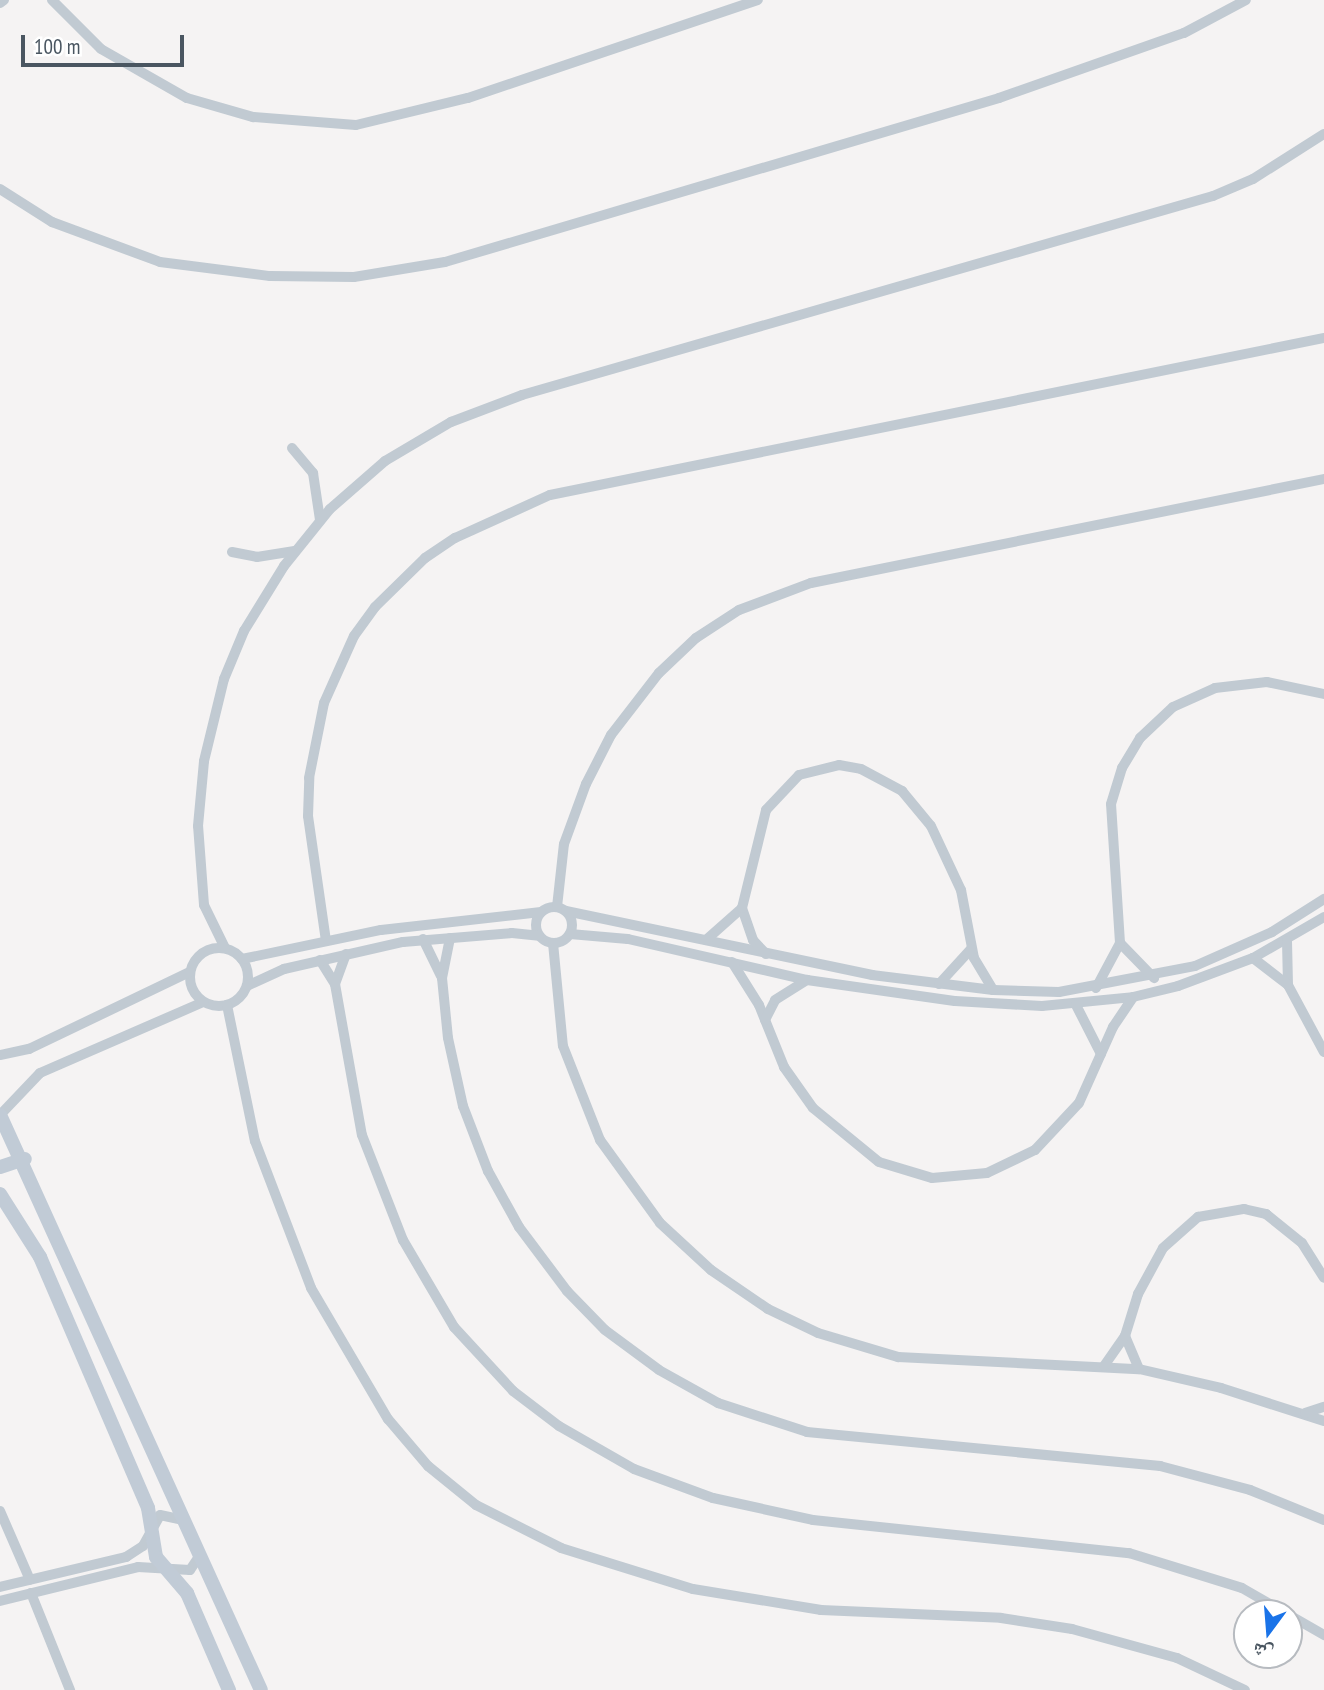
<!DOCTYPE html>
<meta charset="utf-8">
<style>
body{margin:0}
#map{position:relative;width:1324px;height:1690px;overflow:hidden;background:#f5f3f3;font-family:"PT Sans Narrow","Noto Naskh Arabic",sans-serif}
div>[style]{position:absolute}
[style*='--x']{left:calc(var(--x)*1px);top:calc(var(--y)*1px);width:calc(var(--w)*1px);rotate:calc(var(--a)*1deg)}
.street>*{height:10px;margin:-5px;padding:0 5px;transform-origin:5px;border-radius:5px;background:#c1cad2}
.street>.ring{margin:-5px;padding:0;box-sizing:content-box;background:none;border:10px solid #c1cad2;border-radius:50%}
.secondary>*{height:14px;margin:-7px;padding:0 7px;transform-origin:7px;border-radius:7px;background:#c1cbd6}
span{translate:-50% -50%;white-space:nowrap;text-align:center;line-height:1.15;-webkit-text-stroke:7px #fff;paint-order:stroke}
.north{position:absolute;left:1233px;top:1599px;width:70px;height:70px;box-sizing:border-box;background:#fff;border:2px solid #b7bbc0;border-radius:50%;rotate:196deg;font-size:19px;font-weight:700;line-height:28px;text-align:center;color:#4a5661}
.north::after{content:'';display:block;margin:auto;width:24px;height:32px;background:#1a73e8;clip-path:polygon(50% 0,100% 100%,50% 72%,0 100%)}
.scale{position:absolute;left:21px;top:35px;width:163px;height:32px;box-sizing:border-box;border:4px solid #4a5661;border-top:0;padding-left:9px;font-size:21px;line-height:24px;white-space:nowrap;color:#4a5661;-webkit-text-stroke:5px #fff;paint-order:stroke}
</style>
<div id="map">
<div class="street">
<i style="--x:52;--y:0;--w:69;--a:45"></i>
<i style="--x:101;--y:49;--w:99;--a:29.7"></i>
<i style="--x:187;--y:98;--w:69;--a:16.1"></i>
<i style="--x:253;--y:117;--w:103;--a:4.4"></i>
<i style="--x:356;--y:125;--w:115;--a:-13.6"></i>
<i style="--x:468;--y:98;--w:306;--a:-18.7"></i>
<i style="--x:0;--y:3;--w:5;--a:-37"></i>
<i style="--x:0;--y:189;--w:62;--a:32.4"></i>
<i style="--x:52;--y:222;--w:115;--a:20.3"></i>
<i style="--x:160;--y:262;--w:111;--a:7.3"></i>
<i style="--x:270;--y:276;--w:84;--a:0.7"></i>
<i style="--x:354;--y:277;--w:92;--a:-9.4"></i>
<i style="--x:445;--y:262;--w:578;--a:-16.49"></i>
<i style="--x:999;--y:98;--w:196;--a:-19.4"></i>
<i style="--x:1184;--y:33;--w:70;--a:-28"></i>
<i style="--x:292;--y:448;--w:33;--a:50"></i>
<i style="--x:313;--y:473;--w:48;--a:81.5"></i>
<i style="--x:232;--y:552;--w:25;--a:11"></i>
<i style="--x:257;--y:557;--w:38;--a:-9"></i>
<i class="ring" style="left:536px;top:907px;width:26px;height:26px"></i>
<i style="--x:557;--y:907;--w:63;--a:-83.7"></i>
<i style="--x:564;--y:844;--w:64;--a:-69.9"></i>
<i style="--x:586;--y:784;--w:55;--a:-63"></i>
<i style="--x:611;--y:735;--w:78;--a:-52.3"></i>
<i style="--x:659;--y:673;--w:51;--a:-43.4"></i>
<i style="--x:696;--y:638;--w:51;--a:-33.1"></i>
<i style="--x:739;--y:610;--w:77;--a:-20.6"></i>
<i style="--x:811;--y:583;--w:523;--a:-11.46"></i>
<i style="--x:566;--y:911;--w:313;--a:11.8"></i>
<i style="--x:872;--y:975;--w:122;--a:7.1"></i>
<i style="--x:993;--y:990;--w:66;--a:1.7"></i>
<i style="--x:1059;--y:992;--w:138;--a:-10.8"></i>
<i style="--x:1195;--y:966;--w:84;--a:-23.8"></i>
<i style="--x:1272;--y:932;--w:62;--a:-32.4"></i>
<i style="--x:570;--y:934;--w:58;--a:4.9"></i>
<i style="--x:628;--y:939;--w:184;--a:12.9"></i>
<i style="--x:807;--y:980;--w:149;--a:8.1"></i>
<i style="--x:955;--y:1001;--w:87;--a:3.3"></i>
<i style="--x:1042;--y:1006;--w:91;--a:-5.6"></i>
<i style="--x:1133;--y:997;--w:46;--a:-13.7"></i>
<i style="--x:1178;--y:986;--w:80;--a:-20.5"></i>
<i style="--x:1253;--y:958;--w:82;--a:-30"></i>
<i style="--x:450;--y:938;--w:41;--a:101.3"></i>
<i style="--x:442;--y:978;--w:60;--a:84.3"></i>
<i style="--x:448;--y:1038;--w:70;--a:77.6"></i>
<i style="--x:463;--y:1106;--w:70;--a:69"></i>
<i style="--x:488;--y:1171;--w:64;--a:61"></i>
<i style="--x:519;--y:1227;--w:80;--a:53.1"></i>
<i style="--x:567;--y:1291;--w:54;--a:45.7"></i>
<i style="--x:605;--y:1330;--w:67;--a:36.5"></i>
<i style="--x:659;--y:1370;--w:68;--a:29.2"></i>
<i style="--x:718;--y:1403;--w:94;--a:18"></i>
<i style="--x:807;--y:1432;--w:355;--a:5.5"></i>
<i style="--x:1160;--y:1466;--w:93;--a:14.9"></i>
<i style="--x:1250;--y:1490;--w:80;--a:22.1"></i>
<i style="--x:423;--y:939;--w:41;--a:64.1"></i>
<i style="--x:706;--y:940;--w:48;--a:-41.6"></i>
<i style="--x:326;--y:941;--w:126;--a:-98.2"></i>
<i style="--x:308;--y:816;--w:38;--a:-88"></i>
<i style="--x:309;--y:778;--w:76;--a:-78.7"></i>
<i style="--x:324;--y:703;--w:73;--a:-65.9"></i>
<i style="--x:354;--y:636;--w:36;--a:-54"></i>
<i style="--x:375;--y:607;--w:70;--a:-44.4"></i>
<i style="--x:425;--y:558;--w:36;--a:-34"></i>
<i style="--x:455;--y:538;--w:104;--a:-24.4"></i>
<i style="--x:550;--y:495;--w:790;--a:-11.47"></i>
<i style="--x:1287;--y:941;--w:44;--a:88.7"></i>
<i style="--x:1288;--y:985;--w:76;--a:61.8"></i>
<i style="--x:553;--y:943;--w:103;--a:84.5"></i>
<i style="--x:563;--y:1046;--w:101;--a:68.5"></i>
<i style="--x:600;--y:1140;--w:102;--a:54.1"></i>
<i style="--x:660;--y:1223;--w:69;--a:42.7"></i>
<i style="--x:711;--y:1270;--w:69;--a:34.4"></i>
<i style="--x:768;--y:1309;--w:55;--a:25.6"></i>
<i style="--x:818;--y:1333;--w:84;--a:16.7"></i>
<i style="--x:898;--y:1357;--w:241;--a:2.9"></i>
<i style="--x:1139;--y:1369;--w:84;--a:13"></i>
<i style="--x:1221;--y:1388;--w:108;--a:17.8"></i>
<i style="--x:1120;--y:943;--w:49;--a:45.8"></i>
<i class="ring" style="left:190px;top:948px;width:48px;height:48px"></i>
<i style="--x:225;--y:948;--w:48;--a:-116"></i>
<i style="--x:204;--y:905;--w:79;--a:-94.3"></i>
<i style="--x:198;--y:826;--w:65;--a:-84.7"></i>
<i style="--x:204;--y:761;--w:84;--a:-76.3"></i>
<i style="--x:224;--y:679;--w:52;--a:-67.4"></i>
<i style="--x:244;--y:631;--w:76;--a:-58.4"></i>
<i style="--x:284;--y:566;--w:73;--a:-51.1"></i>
<i style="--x:330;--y:509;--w:73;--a:-41.1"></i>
<i style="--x:385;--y:461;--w:77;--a:-30.6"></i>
<i style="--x:451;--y:422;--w:76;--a:-20.8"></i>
<i style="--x:522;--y:395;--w:719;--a:-16.07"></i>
<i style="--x:1213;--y:196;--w:43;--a:-23"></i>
<i style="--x:1253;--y:179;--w:84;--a:-32.4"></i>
<i style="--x:766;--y:954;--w:19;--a:-133"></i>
<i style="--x:753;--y:940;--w:34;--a:-109"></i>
<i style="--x:742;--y:908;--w:101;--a:-76.2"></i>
<i style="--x:766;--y:810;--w:48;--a:-46.7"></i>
<i style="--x:799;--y:775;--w:41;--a:-14"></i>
<i style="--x:839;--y:765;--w:22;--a:10"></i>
<i style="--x:861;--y:769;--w:47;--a:28.2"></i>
<i style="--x:902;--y:791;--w:45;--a:50.4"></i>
<i style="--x:931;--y:826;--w:71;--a:64.9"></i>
<i style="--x:961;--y:890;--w:69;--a:79.2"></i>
<i style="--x:974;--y:958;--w:37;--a:59"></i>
<i style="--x:1253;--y:958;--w:44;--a:37.6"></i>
<i style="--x:242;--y:959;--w:142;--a:-11.8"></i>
<i style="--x:381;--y:930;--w:161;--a:-6.4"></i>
<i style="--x:320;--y:960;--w:28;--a:58"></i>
<i style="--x:335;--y:984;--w:153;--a:79.9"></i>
<i style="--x:362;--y:1135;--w:113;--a:68.7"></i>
<i style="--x:403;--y:1240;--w:101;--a:59.6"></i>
<i style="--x:454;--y:1327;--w:87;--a:47.3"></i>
<i style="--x:513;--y:1391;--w:58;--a:37.3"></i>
<i style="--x:559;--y:1426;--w:86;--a:29.8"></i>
<i style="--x:634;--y:1469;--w:84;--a:20.2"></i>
<i style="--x:713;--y:1498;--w:102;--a:12.4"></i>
<i style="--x:813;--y:1520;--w:318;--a:6"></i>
<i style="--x:1129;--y:1553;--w:118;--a:17.2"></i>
<i style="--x:1242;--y:1588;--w:95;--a:29.8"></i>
<i style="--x:732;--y:962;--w:51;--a:57.9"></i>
<i style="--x:759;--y:1005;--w:67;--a:68"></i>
<i style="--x:784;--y:1067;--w:50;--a:54.7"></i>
<i style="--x:813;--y:1108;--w:85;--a:39.3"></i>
<i style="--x:879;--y:1162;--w:55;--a:16.8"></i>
<i style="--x:932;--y:1178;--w:55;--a:-5.2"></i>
<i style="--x:987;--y:1173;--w:53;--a:-25.6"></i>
<i style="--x:1035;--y:1150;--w:64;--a:-46.9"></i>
<i style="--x:1079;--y:1103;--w:83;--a:-65.9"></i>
<i style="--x:1113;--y:1027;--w:36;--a:-56"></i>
<i style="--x:335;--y:984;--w:32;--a:-70"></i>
<i style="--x:939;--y:984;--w:47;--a:-47.6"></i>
<i style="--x:247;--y:986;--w:41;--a:-24.7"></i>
<i style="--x:284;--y:969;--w:122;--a:-12.8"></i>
<i style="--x:403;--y:942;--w:109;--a:-4.7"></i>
<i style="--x:512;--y:933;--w:27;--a:6"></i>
<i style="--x:1096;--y:988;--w:51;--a:-61.9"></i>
<i style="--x:1120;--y:943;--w:139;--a:-93.7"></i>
<i style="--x:1111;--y:804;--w:38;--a:-73"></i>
<i style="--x:1122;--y:768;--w:35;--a:-59"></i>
<i style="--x:1140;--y:738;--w:45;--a:-43.2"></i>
<i style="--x:1173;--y:707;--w:46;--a:-24.3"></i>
<i style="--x:1215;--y:688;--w:52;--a:-6.6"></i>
<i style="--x:1267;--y:682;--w:58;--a:11.9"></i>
<i style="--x:227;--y:1005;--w:139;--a:78.4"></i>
<i style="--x:255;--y:1141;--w:157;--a:69.1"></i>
<i style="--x:311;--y:1288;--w:152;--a:59.6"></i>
<i style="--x:388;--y:1419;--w:62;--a:49.6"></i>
<i style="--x:428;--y:1466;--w:62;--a:39.1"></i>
<i style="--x:476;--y:1505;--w:95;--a:26.8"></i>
<i style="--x:561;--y:1548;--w:138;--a:17.3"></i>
<i style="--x:693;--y:1589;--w:130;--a:9.3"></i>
<i style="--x:821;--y:1610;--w:180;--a:2.5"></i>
<i style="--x:1001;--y:1618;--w:72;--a:8.8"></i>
<i style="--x:1072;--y:1629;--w:109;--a:15.4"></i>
<i style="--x:1177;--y:1658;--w:75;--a:25.2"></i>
<i style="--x:1076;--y:1005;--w:55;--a:63"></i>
<i style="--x:765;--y:1020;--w:22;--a:-63"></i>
<i style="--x:775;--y:1000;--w:38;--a:-32"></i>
<i style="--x:0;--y:1055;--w:30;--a:-12"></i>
<i style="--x:29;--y:1049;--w:178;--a:-25.6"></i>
<i style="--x:0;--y:1115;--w:58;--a:-46.4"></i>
<i style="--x:40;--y:1073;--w:178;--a:-23.5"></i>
<i style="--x:1125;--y:1336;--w:36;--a:67"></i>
<i style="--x:1104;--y:1366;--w:37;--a:-55"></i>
<i style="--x:1125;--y:1336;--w:44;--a:-72.8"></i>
<i style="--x:1138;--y:1294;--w:52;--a:-61.5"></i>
<i style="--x:1163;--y:1248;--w:47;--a:-41.5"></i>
<i style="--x:1198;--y:1217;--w:47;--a:-9.9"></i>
<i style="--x:1244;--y:1209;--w:23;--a:13"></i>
<i style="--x:1266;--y:1214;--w:46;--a:38.9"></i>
<i style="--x:1302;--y:1243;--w:41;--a:57.8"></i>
<i style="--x:1305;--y:1413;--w:20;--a:-18"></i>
<i style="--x:0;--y:1511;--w:75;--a:66.5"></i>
<i style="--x:0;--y:1587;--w:130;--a:-13.4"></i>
<i style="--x:126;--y:1557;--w:20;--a:-33"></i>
<i style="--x:143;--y:1546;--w:35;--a:-61"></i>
<i style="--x:160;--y:1515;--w:24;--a:12"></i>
<i style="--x:31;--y:1593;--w:105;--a:68.1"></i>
<i style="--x:0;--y:1601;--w:142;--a:-13.8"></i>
<i style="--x:138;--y:1567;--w:52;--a:3.3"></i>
<i style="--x:190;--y:1570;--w:14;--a:-56"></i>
</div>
<div class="secondary">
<i style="--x:0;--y:1115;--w:631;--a:65.59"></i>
<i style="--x:0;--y:1167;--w:26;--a:-18"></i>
<i style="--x:0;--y:1194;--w:75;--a:57.6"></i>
<i style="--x:40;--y:1257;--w:273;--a:66.7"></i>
<i style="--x:148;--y:1508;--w:50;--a:80.7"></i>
<i style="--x:156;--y:1557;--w:48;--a:49.3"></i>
<i style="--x:187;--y:1593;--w:106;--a:66.6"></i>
</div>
<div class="north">ش</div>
<div class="scale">100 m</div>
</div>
